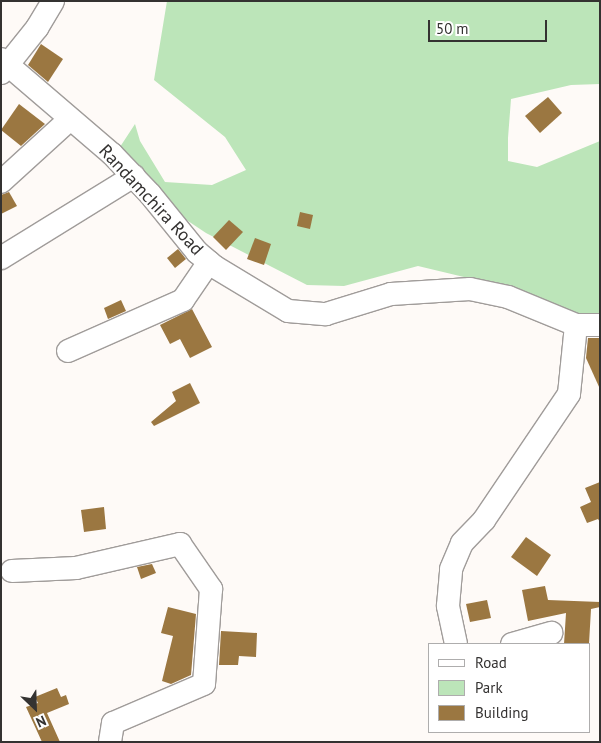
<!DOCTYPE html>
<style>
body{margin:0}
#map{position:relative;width:601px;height:743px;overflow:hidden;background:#fefaf7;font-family:"PT Sans",sans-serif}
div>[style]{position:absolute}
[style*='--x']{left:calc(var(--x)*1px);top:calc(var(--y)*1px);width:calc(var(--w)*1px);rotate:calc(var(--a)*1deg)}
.green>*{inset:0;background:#bce5b9}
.building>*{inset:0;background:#9b7741}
.roads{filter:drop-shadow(1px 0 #a09c9a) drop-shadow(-1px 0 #a09c9a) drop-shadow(0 1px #a09c9a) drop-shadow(0 -1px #a09c9a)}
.minor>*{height:22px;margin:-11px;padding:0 11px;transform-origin:11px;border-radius:11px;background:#fff}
span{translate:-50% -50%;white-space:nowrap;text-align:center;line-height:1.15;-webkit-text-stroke:4.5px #fff;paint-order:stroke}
.street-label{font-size:18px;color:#343231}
.frame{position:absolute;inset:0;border:2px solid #343231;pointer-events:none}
.legend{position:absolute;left:428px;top:643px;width:162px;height:90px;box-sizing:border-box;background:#fff;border:1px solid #aeadad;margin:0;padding:6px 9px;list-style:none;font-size:15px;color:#343231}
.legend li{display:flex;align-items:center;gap:10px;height:25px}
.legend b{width:25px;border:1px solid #aeadad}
.north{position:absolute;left:10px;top:683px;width:50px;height:50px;-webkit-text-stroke:4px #fff;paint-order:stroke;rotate:156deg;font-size:14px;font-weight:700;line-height:20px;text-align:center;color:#343231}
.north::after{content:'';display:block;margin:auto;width:18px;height:22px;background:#343231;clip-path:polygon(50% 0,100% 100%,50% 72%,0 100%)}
.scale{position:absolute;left:428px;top:20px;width:119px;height:22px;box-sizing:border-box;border:2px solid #343231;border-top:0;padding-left:6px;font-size:15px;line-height:18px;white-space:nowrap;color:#343231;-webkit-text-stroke:4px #fff;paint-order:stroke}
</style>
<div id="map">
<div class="green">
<i style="clip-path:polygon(167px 1px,600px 1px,600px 84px,571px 85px,511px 99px,508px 138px,508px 161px,537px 167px,600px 141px,600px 317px,582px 315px,489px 283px,418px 266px,344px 286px,307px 285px,206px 233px,167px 207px,118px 150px,135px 124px,140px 141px,165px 182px,212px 185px,246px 170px,225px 137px,154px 80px)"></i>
</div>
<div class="building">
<i style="clip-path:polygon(41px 44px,63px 59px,48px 82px,28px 65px)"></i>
<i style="clip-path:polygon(548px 97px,562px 113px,540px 133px,525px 116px)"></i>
<i style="clip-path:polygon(19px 104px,45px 124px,21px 146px,1px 130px)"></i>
<i style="clip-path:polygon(9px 192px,17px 206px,1px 214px,1px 195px)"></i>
<i style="clip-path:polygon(300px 212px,313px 215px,310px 229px,297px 226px)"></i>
<i style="clip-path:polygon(229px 220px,243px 232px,226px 250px,213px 237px)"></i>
<i style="clip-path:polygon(255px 238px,271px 244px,264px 265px,247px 259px)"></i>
<i style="clip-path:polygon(178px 249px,186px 259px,175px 268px,167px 258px)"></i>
<i style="clip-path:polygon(121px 300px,126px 311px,108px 319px,104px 308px)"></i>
<i style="clip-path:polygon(192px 309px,212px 347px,190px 358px,180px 339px,170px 344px,160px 325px)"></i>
<i style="clip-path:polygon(588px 338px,600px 338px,600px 389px,586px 358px)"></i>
<i style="clip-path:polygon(190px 383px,200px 403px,154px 426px,151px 422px,176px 401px,172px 392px)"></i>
<i style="clip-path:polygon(600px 482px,600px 522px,598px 519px,587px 523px,580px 507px,591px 502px,585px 488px)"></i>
<i style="clip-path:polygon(104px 507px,106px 529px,84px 532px,81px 510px)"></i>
<i style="clip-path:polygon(526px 537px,551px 555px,537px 576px,511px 557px)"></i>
<i style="clip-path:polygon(152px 564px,156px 573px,141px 579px,137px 567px)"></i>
<i style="clip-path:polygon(545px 586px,548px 600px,600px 602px,600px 607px,591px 609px,589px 644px,564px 644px,566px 613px,528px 621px,522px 590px)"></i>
<i style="clip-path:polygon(487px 600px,491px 618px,470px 622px,466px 604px)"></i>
<i style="clip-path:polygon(168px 607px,196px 614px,191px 675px,171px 684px,162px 681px,173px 636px,161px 633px)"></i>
<i style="clip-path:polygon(221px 631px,257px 633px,256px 657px,239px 656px,238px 665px,219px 665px)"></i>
<i style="clip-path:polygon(57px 688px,61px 697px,66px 695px,69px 704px,47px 713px,60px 742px,42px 742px,26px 707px,38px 703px,35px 697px)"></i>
</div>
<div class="roads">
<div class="minor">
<i style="--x:1;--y:59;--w:146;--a:40.6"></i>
<i style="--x:112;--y:154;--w:55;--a:46.5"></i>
<i style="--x:150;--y:194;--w:75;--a:51"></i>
<i style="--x:197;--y:252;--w:23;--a:40"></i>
<i style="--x:215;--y:267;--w:85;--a:31.1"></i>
<i style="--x:288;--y:311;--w:38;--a:5"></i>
<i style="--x:326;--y:314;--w:68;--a:-17.1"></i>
<i style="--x:391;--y:294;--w:79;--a:-3.6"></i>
<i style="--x:470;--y:289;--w:39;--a:12"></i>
<i style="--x:508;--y:297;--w:74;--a:22.4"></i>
<i style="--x:576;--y:325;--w:24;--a:0"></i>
<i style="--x:1;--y:73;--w:58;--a:-51.3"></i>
<i style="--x:37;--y:28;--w:31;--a:-59"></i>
<i style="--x:1;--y:182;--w:93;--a:-42.4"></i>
<i style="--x:1;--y:258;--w:156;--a:-31.7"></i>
<i style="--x:68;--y:351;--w:126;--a:-23.9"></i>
<i style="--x:183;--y:300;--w:46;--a:-55.6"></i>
<i style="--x:12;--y:571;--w:64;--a:-2.7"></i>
<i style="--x:76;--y:568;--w:107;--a:-13"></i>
<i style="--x:180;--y:544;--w:55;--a:55.4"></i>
<i style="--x:211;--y:589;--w:95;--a:94.2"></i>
<i style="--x:204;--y:684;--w:99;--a:156.8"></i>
<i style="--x:113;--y:723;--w:19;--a:99"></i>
<i style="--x:456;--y:644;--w:39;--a:-102"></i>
<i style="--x:448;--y:606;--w:37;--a:-85"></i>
<i style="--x:451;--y:569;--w:28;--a:-67"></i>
<i style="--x:462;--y:543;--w:32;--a:-46"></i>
<i style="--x:484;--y:520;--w:152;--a:-56"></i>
<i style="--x:569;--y:394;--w:69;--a:-84.2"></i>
<i style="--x:512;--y:644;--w:41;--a:-15.8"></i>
</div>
</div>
<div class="street-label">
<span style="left:151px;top:200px;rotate:47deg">Randamchira Road</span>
</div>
<div class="frame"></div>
<ul class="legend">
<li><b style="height:6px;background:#fff"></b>Road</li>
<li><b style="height:14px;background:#bce5b9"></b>Park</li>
<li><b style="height:14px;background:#9b7741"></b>Building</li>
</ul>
<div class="north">N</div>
<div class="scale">50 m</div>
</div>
